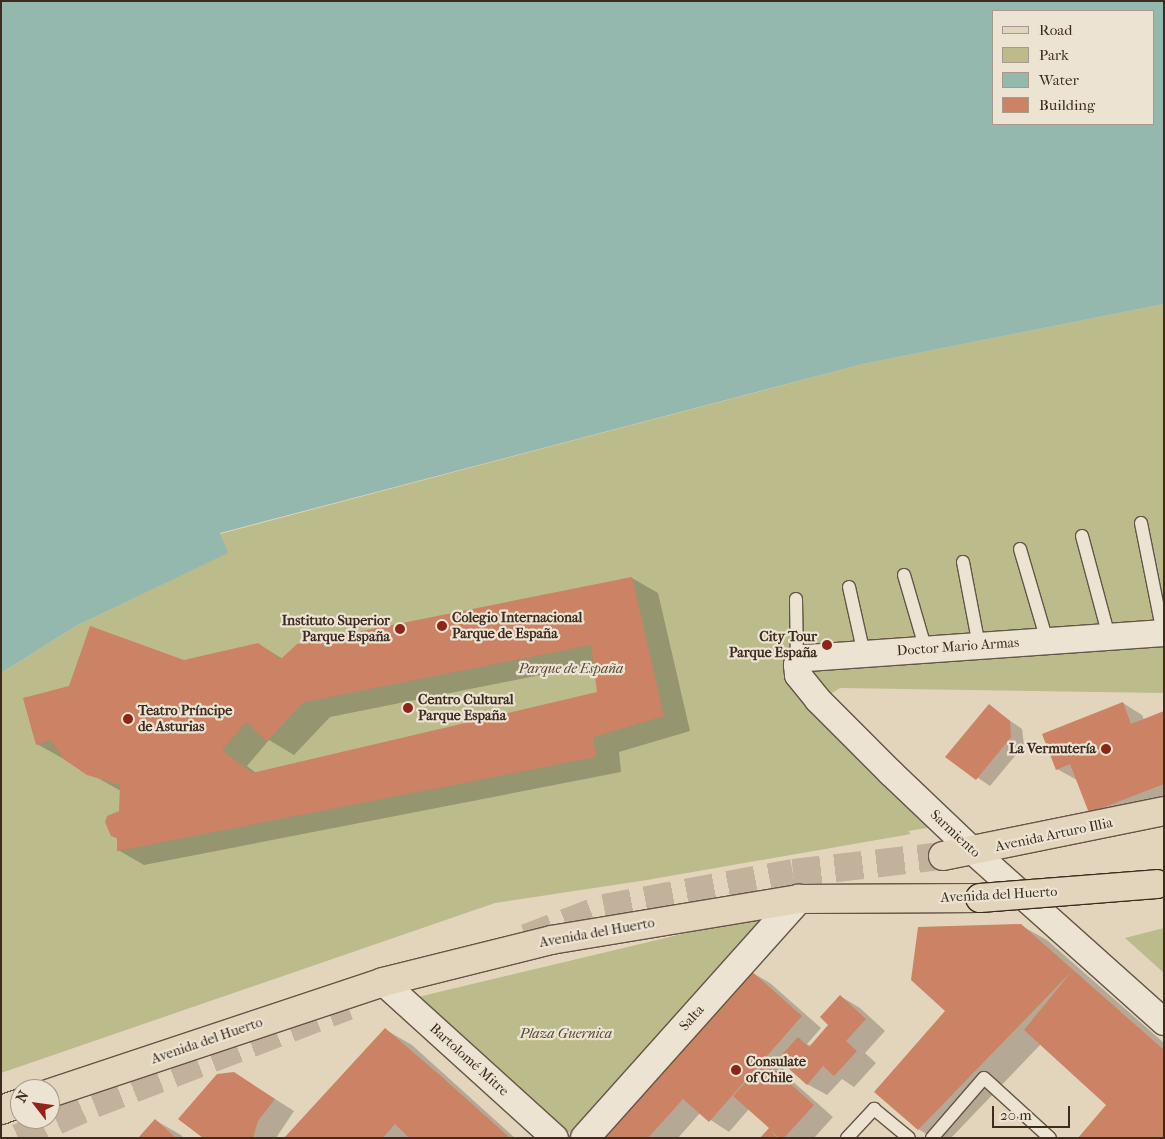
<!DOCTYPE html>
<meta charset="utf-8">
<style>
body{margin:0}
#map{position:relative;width:1165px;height:1139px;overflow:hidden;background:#e3d4bc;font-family:"IM FELL French Canon",serif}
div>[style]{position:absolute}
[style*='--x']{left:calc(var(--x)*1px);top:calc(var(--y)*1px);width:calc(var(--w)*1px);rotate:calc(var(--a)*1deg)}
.green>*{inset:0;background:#bbbb8c}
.water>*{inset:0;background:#95b8ae}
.shadow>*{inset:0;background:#0003}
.building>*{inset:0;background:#cb8265}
.primary-tunnel>*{height:28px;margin-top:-14px;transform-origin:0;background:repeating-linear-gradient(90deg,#c2b29c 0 28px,transparent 0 42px)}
.roads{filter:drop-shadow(1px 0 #665546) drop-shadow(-1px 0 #665546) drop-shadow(0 1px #665546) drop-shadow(0 -1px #665546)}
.service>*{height:12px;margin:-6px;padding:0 6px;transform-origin:6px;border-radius:6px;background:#ede3d3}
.minor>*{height:26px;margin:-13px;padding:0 13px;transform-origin:13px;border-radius:13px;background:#ede3d3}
.tertiary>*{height:28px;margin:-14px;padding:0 14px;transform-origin:14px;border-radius:14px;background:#ede3d3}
.primary>*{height:28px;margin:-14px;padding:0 14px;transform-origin:14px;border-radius:14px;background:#e3d4bc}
.bridges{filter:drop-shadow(1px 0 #3d2b1e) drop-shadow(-1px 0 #3d2b1e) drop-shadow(0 1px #3d2b1e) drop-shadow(0 -1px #3d2b1e)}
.primary-bridge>*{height:28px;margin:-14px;padding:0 14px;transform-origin:14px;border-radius:14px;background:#e3d4bc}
.dots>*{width:14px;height:14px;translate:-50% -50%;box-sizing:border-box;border:2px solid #ede3d3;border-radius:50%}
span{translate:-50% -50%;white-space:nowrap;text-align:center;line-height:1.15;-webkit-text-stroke:4.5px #ede3d3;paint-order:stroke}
.poi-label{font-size:14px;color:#3d2b1e;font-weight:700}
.left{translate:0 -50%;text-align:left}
.right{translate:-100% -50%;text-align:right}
.street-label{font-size:14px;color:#3d2b1e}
.park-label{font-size:14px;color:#564834;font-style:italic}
.frame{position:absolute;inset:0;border:2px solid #3d2b1e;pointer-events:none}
.legend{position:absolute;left:992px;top:10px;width:162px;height:115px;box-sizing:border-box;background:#ede3d3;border:1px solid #a7998b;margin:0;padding:6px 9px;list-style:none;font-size:15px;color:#3d2b1e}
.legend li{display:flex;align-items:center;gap:10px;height:25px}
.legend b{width:25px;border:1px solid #a7998b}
.north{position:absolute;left:10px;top:1079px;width:50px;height:50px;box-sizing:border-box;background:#ede3d3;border:1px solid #a7998b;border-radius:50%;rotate:300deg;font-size:14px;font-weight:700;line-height:20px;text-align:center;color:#3d2b1e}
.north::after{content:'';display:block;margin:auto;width:18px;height:22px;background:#8f2418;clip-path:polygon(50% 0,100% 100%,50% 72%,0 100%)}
.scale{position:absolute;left:992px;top:1106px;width:78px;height:22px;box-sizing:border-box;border:2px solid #3d2b1e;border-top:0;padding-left:6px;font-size:15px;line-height:18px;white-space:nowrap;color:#3d2b1e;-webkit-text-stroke:4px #ede3d3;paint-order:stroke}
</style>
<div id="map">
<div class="green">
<i style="clip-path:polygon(1164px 304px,1164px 693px,840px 688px,809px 707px,933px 827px,908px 831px,911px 834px,647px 880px,495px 903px,1px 1073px,1px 673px,76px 626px,227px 553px,220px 534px,863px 364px)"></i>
<i style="clip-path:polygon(766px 914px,570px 1133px,418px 997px)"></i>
<i style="clip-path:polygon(1164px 928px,1164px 973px,1125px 938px)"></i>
</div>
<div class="water">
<i style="clip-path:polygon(evenodd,1px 1px,1164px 1px,1164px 304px,863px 364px,220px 533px,228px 553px,76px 626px,1px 673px,1px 1px,994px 11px,1154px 11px,1154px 124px,994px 124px,994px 11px)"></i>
</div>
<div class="shadow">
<i style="clip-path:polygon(evenodd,632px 578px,658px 593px,690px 731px,619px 752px,621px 772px,144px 865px,118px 850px,118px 839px,112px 836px,120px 812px,121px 791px,37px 744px,184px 661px,258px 644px,283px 659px,632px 578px,595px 664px,599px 693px,256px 773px,247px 766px,269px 740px,294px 755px,330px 717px,595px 664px)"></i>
<i style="clip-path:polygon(1123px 703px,1142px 715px,1144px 720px,1164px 712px,1164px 803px,1090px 812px,1077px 780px,1057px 769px)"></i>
<i style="clip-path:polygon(989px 706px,1022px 729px,1024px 745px,990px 786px,947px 757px)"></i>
<i style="clip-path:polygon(1020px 925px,1047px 940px,1164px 1043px,1164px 1138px,1112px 1109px,1041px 1044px,951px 1138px,933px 1138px,918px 1129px)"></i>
<i style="clip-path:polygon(751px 972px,770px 983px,821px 1028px,807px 1044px,811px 1046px,830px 1025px,840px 996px,860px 1008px,885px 1031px,865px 1053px,876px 1063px,854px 1087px,842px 1079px,827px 1095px,807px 1084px,787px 1066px,782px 1072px,833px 1117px,814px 1138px,762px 1138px,770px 1128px,749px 1109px,729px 1132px,700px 1113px,678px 1138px,605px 1138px)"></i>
<i style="clip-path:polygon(386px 1030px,412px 1045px,515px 1138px,285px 1138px)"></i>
<i style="clip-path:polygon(234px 1073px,294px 1111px,276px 1138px,205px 1138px)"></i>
<i style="clip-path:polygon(155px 1120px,181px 1135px,184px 1138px,139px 1138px)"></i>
</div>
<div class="building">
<i style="clip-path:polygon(evenodd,632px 577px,664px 716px,593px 737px,596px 757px,117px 851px,117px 838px,111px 836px,105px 822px,107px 816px,119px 811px,120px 785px,87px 775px,65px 760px,50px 740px,36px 745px,23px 698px,69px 686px,90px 626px,184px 660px,258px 643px,281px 659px,297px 644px,632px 577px,591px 645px,597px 692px,252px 773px,222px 750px,246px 722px,267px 741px,304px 702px,591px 645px)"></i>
<i style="clip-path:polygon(1123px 702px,1131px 724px,1164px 711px,1164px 784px,1089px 813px,1070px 764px,1056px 770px,1042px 734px)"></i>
<i style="clip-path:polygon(989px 704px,1010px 721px,1011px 737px,976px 780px,945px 757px)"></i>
<i style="clip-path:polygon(1021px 924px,1164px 1050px,1164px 1138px,1078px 1138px,1106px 1105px,1024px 1030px,1072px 971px,918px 1130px,874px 1092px,945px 1011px,911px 980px,918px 927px)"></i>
<i style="clip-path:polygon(750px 970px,802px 1016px,709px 1122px,683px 1099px,648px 1138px,603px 1138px)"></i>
<i style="clip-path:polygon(840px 995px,866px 1019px,846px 1041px,857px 1051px,834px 1076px,823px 1066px,807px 1085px,778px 1059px,798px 1037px,809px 1047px,828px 1025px,820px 1017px)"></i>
<i style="clip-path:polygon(385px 1028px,442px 1077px,510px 1138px,409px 1138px,395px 1124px,383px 1138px,284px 1138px)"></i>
<i style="clip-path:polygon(765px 1061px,814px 1105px,784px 1138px,779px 1138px,770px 1130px,777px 1138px,760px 1138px,769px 1128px,733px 1096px)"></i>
<i style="clip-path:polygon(234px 1072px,275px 1099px,258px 1121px,253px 1138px,203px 1138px,178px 1119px,217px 1074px)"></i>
<i style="clip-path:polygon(155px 1119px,176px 1138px,138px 1138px)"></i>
</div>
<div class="primary-tunnel">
<i style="--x:526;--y:938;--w:84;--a:-21"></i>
<i style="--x:604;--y:908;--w:192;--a:-10.5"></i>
<i style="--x:793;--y:873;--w:151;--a:-6.5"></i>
<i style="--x:18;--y:1138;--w:83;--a:-24.1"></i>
<i style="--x:94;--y:1104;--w:272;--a:-21.1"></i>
</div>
<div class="roads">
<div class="service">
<i style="--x:1141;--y:523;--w:112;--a:78.7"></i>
<i style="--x:1082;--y:536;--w:105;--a:75"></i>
<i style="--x:1020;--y:549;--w:96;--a:73.6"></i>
<i style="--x:963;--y:562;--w:86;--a:79.2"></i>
<i style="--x:904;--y:575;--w:78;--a:73.7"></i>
<i style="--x:849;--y:587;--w:69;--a:77.4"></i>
<i style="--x:796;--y:599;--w:65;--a:89.1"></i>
<i style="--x:847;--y:1138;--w:40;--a:-47"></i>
<i style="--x:874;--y:1109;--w:45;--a:39.6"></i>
<i style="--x:932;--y:1138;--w:79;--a:-49.1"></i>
<i style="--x:984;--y:1078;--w:89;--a:42.3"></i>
</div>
<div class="minor">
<i style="--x:1164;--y:633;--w:361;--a:176"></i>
<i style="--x:804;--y:658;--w:10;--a:135"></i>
<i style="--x:797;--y:665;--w:10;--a:84"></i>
<i style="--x:798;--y:675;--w:32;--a:51"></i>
<i style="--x:818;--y:700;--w:103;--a:45"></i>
<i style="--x:891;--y:773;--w:115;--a:43.6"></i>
<i style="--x:974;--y:852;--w:255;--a:41.8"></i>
<i style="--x:383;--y:982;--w:232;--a:42.2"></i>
</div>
<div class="tertiary">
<i style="--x:585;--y:1138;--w:321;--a:-48.2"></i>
</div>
<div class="primary">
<i style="--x:943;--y:856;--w:226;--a:-11.5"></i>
<i style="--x:50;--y:1093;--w:351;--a:-18.4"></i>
<i style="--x:383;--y:982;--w:173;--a:-14"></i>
<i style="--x:551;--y:940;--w:251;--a:-9.4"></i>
<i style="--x:799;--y:899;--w:181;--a:-0.3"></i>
<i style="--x:1;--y:1110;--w:20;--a:-20"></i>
</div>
</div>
<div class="bridges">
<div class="primary-bridge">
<i style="--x:980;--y:898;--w:177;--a:-4.5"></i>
</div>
</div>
<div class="dots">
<i style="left:442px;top:626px;background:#8f2418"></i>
<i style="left:400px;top:629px;background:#8f2418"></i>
<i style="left:827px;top:645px;background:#8f2418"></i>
<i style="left:408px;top:708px;background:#8f2418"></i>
<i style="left:128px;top:719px;background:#8f2418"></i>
<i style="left:1106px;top:749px;background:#8f2418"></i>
<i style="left:736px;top:1070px;background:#8f2418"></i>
</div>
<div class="poi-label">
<span class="left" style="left:452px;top:626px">Colegio Internacional<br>Parque de España</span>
<span class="right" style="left:390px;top:629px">Instituto Superior<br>Parque España</span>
<span class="right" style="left:817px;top:645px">City Tour<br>Parque España</span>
<span class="left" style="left:418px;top:708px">Centro Cultural<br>Parque España</span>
<span class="left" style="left:138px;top:719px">Teatro Príncipe<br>de Asturias</span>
<span class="right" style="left:1096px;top:749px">La Vermutería</span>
<span class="left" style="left:746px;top:1070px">Consulate<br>of Chile</span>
</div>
<div class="street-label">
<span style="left:958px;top:647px;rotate:-4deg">Doctor Mario Armas</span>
<span style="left:955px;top:834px;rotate:43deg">Sarmiento</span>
<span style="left:1054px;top:835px;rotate:-12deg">Avenida Arturo Illia</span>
<span style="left:999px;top:895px;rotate:-3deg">Avenida del Huerto</span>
<span style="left:597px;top:933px;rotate:-10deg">Avenida del Huerto</span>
<span style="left:692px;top:1018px;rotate:-48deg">Salta</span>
<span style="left:207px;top:1041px;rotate:-19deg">Avenida del Huerto</span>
<span style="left:469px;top:1060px;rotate:42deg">Bartolomé Mitre</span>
</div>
<div class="park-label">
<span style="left:571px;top:669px">Parque de España</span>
<span style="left:566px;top:1034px">Plaza Guernica</span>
</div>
<div class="frame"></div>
<ul class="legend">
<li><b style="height:6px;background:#e3d4bc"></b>Road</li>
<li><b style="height:14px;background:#bbbb8c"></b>Park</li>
<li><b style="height:14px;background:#95b8ae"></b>Water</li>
<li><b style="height:14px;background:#cb8265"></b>Building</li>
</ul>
<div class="north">N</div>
<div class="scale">20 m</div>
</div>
